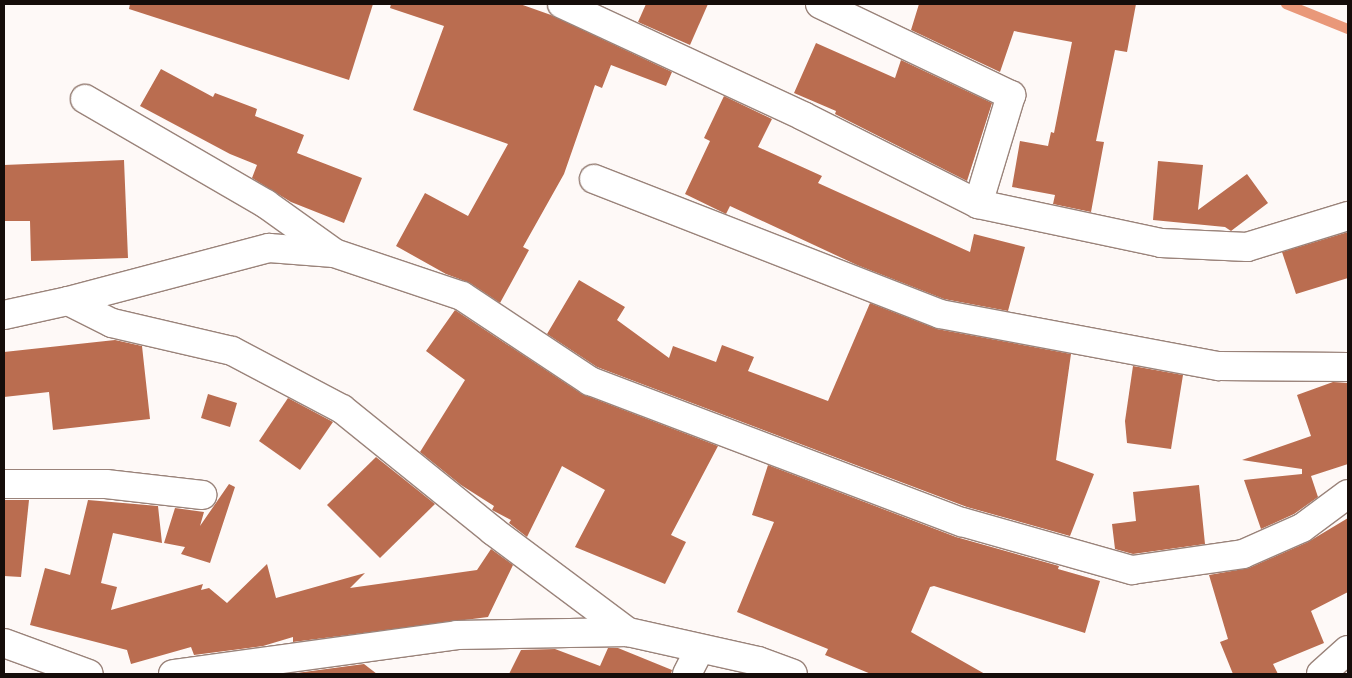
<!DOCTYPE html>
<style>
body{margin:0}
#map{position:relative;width:1352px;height:678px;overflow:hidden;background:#fef9f7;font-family:Barlow,sans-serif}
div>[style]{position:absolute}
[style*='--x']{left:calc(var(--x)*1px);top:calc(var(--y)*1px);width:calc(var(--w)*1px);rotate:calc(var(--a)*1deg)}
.stream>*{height:10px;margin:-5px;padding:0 5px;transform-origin:5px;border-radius:5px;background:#e99879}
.building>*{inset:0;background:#ba6d50}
.roads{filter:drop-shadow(1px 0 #9a837a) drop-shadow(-1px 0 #9a837a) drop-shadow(0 1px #9a837a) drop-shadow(0 -1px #9a837a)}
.minor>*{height:28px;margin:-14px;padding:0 14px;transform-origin:14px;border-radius:14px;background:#fff}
span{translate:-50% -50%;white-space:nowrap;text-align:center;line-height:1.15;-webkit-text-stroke:4px #fff;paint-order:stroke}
.frame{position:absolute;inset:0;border:5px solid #150d0a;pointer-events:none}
</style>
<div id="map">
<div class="stream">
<i style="--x:1286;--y:4;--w:67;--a:22"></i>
</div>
<div class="building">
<i style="clip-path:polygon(130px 4px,373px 4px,349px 80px,129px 9px)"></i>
<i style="clip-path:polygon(391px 4px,520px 4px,551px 15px,672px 72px,666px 86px,611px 65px,602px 88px,595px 85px,564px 174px,523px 247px,529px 250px,500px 303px,470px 283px,446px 274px,396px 246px,425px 193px,468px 216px,508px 144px,413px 110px,444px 26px,390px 8px)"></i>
<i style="clip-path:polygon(646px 4px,708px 4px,690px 45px,638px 22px)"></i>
<i style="clip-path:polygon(919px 4px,1136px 4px,1127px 52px,1115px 50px,1096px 141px,1104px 142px,1091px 212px,1053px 204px,1055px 195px,1012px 187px,1020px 141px,1048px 146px,1051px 132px,1054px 133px,1072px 42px,1014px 31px,1000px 72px,911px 30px)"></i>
<i style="clip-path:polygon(816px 43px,895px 78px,901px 60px,992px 103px,967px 181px,835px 114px,836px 111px,794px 93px)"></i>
<i style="clip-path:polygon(161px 69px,213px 97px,215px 93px,257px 109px,255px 116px,304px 135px,297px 153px,362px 178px,344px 223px,291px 202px,252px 178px,257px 165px,230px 154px,140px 106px)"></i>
<i style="clip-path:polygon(724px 96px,772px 119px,758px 147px,822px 176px,818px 183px,970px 252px,974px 234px,1025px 247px,1008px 311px,944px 299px,857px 265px,730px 206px,726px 214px,685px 194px,710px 141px,704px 138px)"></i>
<i style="clip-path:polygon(124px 160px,128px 258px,31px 261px,30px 221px,4px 221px,4px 165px)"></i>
<i style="clip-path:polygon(1158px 161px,1203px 165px,1198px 210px,1247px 174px,1268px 203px,1231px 231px,1225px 227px,1153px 220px)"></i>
<i style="clip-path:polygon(1348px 232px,1348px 278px,1296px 294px,1282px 252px)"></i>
<i style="clip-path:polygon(579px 280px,625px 307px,617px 320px,669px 358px,673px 346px,716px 362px,722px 345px,754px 357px,748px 371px,828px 401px,870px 303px,937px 329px,1071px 354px,1056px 460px,1094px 474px,1070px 536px,967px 507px,597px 367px,547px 334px)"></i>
<i style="clip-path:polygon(455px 310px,582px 394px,718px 446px,671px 535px,686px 542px,665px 584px,575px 547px,605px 490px,562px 466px,527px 537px,509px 523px,511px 520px,492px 510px,494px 506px,461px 485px,420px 452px,465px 380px,426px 351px)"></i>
<i style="clip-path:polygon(115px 340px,142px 346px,150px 419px,53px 430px,49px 392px,4px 397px,4px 352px)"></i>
<i style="clip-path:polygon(1133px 366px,1183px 375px,1171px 449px,1127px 443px,1125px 421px)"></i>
<i style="clip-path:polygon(1333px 382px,1348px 383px,1348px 464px,1311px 476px,1318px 497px,1294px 514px,1261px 529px,1244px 480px,1302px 474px,1302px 469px,1242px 460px,1311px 436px,1297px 395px)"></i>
<i style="clip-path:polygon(208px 394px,237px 403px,230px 427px,201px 418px)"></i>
<i style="clip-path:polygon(288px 398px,333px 422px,300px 470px,259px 441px)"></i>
<i style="clip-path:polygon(376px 457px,435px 504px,380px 558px,327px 505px)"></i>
<i style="clip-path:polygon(768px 465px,956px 537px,1059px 566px,1058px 569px,1100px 581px,1085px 633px,934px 586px,930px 587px,911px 632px,985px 674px,871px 674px,825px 655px,828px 649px,737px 612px,774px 522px,752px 515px)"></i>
<i style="clip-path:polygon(229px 484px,235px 487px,210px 563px,181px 554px,185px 547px,164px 543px,175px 508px,204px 512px,200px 526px)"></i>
<i style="clip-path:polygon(1199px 485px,1205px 544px,1133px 554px,1115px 549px,1112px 524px,1136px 521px,1133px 492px)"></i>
<i style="clip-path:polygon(4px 500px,29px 500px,21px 577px,4px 576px)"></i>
<i style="clip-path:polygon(88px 500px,158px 506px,162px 543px,113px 533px,101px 583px,117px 587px,111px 610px,203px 584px,201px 590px,209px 588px,227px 603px,267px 564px,276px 598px,365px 573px,350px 588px,477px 570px,491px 549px,513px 565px,488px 617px,293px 642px,293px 637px,263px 646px,194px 655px,191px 647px,131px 664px,127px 650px,30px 625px,45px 568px,70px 575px)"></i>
<i style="clip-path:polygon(1348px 518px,1348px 592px,1311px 611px,1324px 643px,1273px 664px,1278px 674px,1233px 674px,1220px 642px,1228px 639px,1209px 575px,1249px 568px,1308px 542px)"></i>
<i style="clip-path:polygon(608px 648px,618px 648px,672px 670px,671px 674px,509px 674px,521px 650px,555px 649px,600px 666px)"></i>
<i style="clip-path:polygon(364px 664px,377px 674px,289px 674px)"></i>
</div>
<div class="roads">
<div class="minor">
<i style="--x:562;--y:4;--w:266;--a:24.9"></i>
<i style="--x:803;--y:116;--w:196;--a:26.7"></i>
<i style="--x:978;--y:204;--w:187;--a:12"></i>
<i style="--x:1161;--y:243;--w:86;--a:2.7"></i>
<i style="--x:1247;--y:247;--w:106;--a:-17.1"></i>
<i style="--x:820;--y:4;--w:212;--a:25.5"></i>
<i style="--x:1011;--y:95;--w:114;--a:106.8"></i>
<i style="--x:85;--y:99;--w:209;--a:30.1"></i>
<i style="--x:266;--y:204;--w:82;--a:35.6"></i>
<i style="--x:594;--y:179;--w:371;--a:21.3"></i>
<i style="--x:940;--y:314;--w:284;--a:10.6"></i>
<i style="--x:1219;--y:366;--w:129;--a:0.4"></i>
<i style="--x:68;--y:301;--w:208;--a:-14.8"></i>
<i style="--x:269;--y:248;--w:65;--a:4.4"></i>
<i style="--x:334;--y:253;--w:135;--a:18.6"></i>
<i style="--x:462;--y:296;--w:154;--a:33.6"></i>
<i style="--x:590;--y:381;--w:398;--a:20.8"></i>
<i style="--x:962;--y:522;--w:177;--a:15.8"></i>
<i style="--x:1132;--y:570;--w:112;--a:-8.2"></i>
<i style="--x:1243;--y:554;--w:64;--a:-23.8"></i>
<i style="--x:1302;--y:528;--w:57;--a:-36.5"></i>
<i style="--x:4;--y:315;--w:66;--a:-12.3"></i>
<i style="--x:68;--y:301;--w:49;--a:26.6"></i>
<i style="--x:112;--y:323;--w:123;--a:13.1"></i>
<i style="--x:232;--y:351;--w:124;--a:27.8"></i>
<i style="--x:342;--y:409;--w:194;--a:38.9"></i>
<i style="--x:493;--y:531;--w:169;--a:36.8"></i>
<i style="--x:628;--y:632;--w:133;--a:12.6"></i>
<i style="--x:758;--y:661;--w:37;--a:20"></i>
<i style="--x:4;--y:484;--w:102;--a:0"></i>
<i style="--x:106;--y:484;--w:97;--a:6.5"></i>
<i style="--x:4;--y:643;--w:90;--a:20"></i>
<i style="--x:173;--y:674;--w:287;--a:-7.8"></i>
<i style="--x:457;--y:635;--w:171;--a:-1"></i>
<i style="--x:687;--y:674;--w:28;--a:-63"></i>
<i style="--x:1321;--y:674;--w:36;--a:-42"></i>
</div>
</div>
<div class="frame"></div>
</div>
